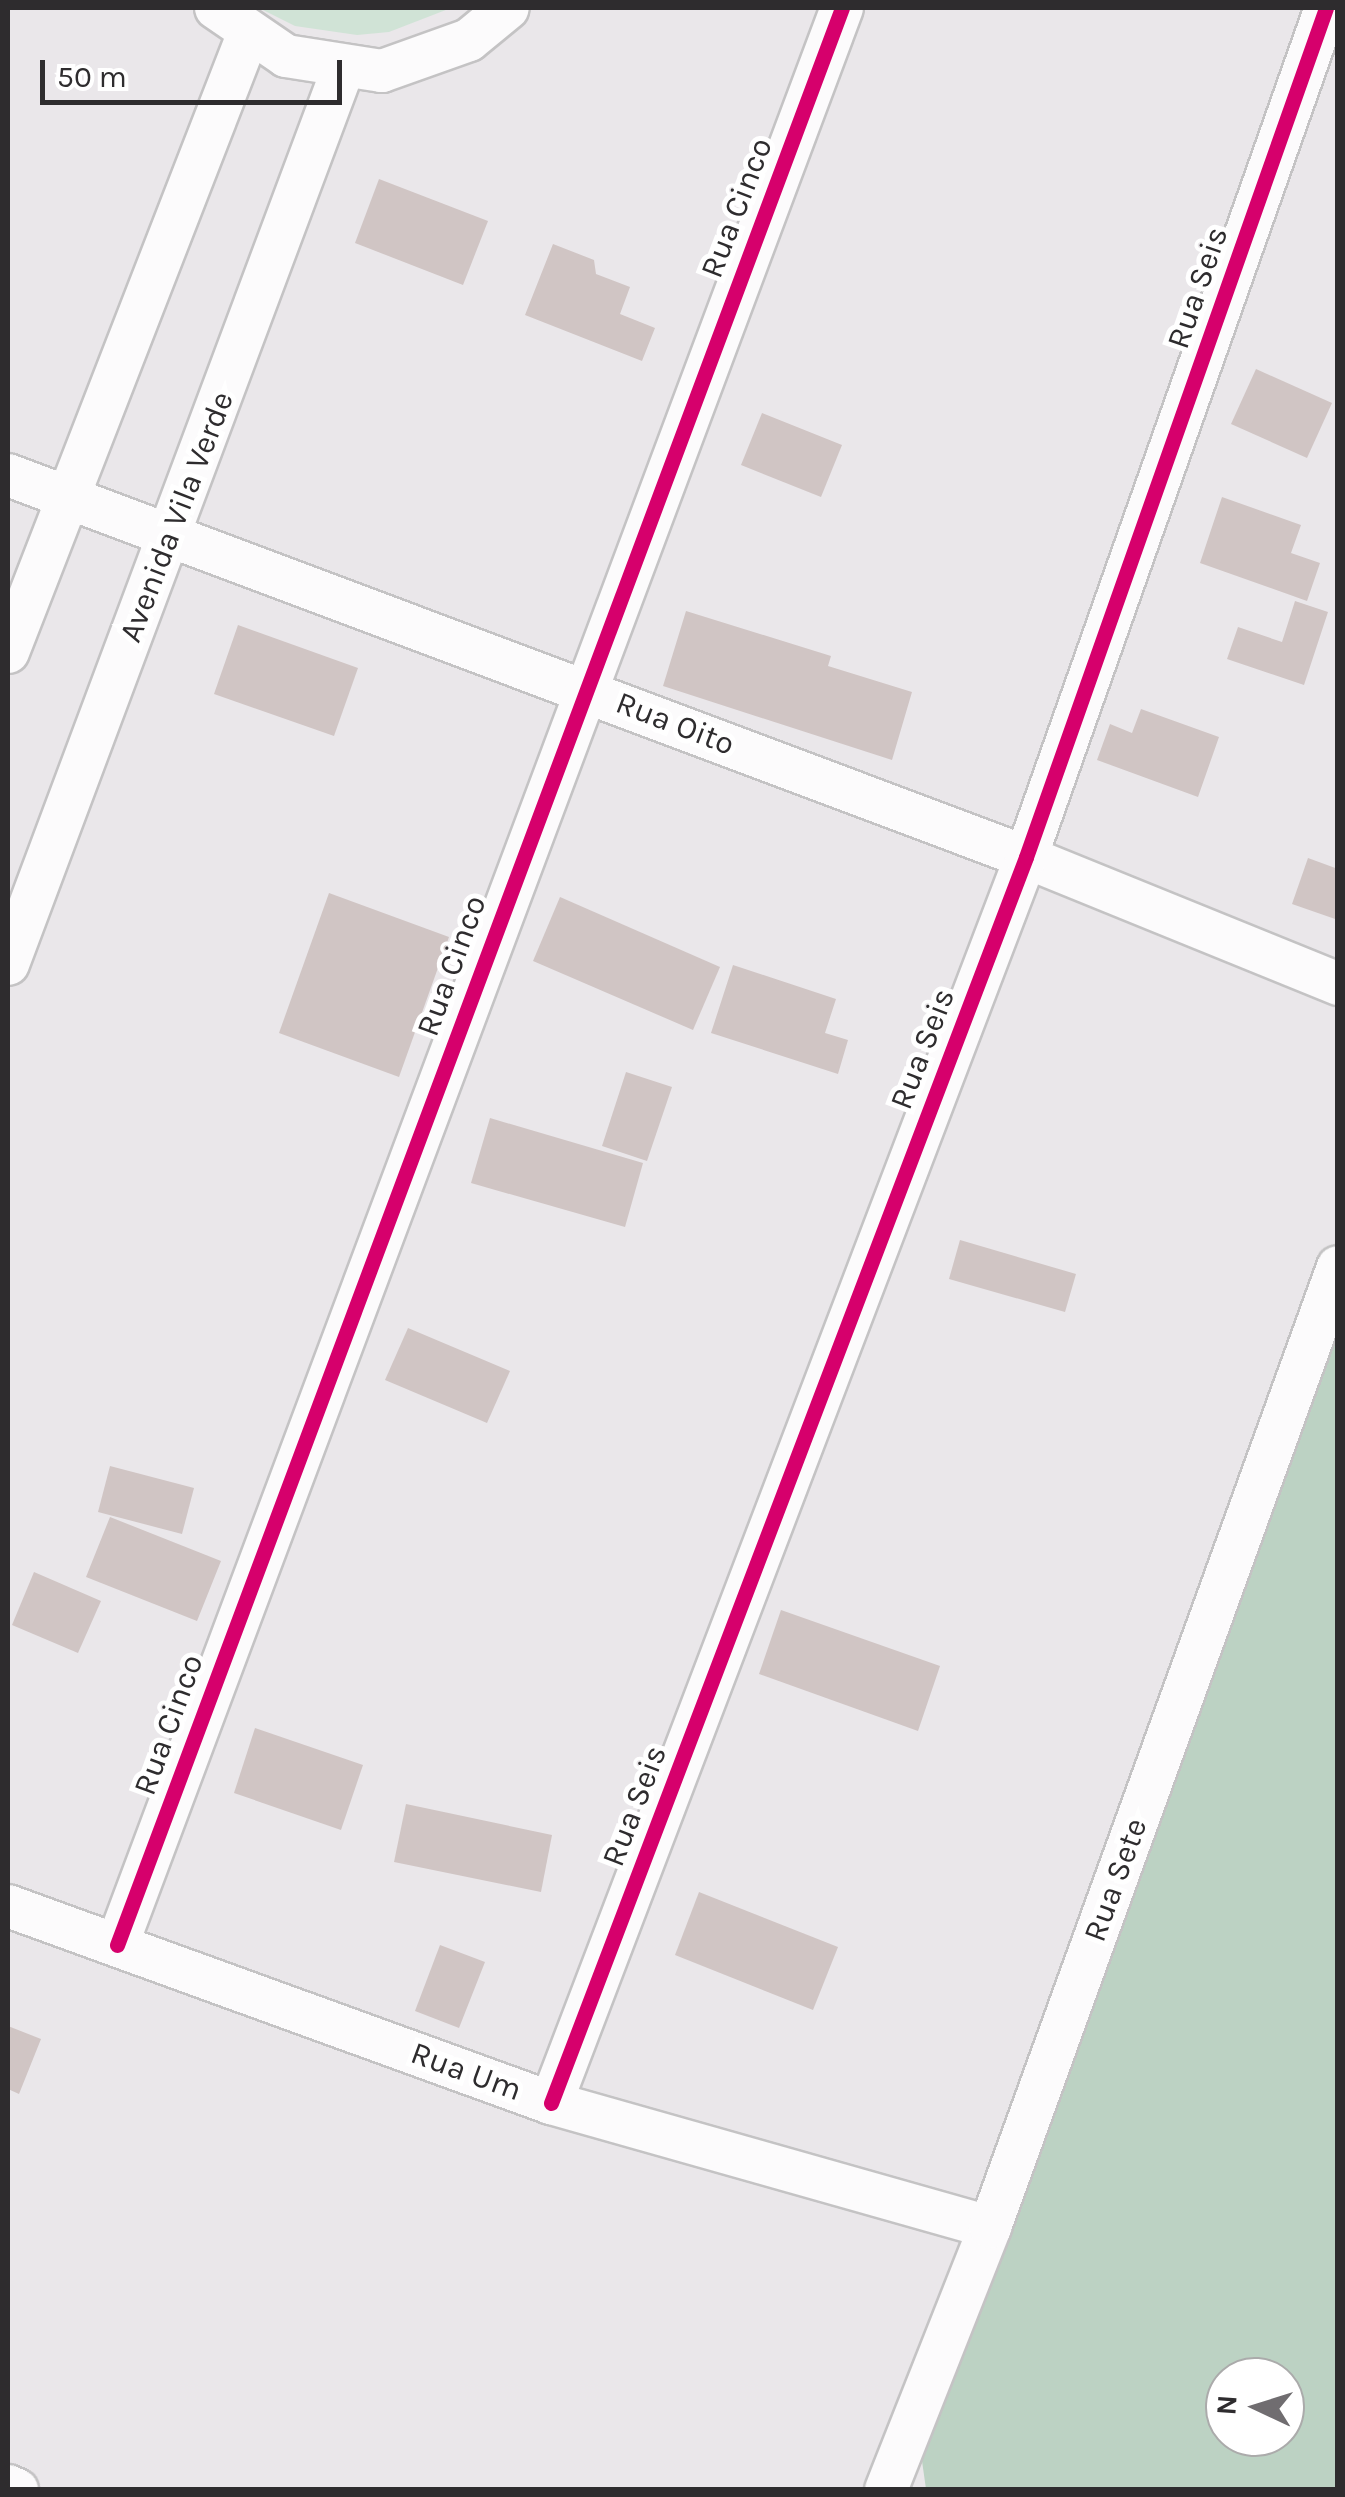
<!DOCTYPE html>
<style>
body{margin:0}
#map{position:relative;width:1345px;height:2497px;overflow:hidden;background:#eae7ea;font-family:Karla,sans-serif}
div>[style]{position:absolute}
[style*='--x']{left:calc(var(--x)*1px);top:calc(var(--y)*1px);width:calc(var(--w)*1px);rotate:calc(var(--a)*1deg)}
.green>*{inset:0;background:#d0e3d6}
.forest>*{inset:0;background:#bcd2c3}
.building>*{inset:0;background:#d0c5c4}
.roads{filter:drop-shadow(2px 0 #c4c3c4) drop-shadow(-2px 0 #c4c3c4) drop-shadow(0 2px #c4c3c4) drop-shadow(0 -2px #c4c3c4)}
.minor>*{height:42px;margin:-21px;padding:0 21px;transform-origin:21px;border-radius:21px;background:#fcfbfc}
.cycleway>*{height:15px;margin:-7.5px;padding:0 7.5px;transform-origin:7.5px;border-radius:7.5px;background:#d6006c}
span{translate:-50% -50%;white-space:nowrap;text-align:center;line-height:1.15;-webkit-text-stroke:10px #fff;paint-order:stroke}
.street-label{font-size:32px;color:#2e2c2e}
.frame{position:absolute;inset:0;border:10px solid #2e2c2e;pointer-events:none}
.north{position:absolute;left:1205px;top:2357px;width:100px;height:100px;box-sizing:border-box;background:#fff;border:2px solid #ababab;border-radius:50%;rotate:274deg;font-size:28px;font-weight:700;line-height:40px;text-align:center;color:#2e2c2e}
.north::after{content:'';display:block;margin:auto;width:35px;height:45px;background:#706d70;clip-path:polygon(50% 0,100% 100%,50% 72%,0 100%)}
.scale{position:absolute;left:40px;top:60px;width:302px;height:45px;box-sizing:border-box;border:5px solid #2e2c2e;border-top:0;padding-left:12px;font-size:30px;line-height:35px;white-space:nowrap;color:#2e2c2e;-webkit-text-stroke:8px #fff;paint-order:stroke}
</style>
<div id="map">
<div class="green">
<i style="clip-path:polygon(259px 8px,451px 8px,389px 32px,357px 35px,295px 26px)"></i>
</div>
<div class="forest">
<i style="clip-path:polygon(evenodd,1337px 1327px,1337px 2489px,926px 2489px,920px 2447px,1337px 1327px,1225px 2377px,1285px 2377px,1285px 2437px,1225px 2437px,1225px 2377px)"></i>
</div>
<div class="building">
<i style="clip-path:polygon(379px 179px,488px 221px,463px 285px,355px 243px)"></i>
<i style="clip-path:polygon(553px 244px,594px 260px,596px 274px,630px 287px,620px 314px,655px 328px,642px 361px,525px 315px)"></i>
<i style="clip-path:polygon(1256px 369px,1332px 403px,1307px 458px,1231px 424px)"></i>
<i style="clip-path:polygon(762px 413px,842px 445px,821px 497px,741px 465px)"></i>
<i style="clip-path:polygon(1222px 497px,1301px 525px,1291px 553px,1320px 563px,1307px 601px,1200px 563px)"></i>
<i style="clip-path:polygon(1295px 601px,1328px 612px,1304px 685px,1227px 659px,1238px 627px,1282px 642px)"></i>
<i style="clip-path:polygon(686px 611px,831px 656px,828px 666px,912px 692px,892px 760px,663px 686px)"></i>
<i style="clip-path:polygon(238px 625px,358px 668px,334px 736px,214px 694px)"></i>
<i style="clip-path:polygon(1141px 709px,1219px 737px,1198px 797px,1097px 760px,1110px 724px,1132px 733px)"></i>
<i style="clip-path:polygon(1308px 858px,1338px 869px,1338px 920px,1292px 904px)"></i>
<i style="clip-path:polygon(329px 893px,449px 937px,399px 1077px,279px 1033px)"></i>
<i style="clip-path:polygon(560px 897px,720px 967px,693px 1030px,533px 961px)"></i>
<i style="clip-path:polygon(733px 965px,836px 999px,825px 1033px,848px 1040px,838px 1074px,711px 1033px)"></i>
<i style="clip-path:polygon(626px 1072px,672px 1087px,647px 1161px,602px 1146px)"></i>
<i style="clip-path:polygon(490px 1118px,643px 1163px,625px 1227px,471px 1183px)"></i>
<i style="clip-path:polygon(960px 1240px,1076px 1274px,1065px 1312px,949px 1279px)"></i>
<i style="clip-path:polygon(408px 1328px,510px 1371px,487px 1423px,385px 1380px)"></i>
<i style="clip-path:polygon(110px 1466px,194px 1488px,182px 1534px,98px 1512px)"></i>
<i style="clip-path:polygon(110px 1517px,221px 1561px,197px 1621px,86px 1577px)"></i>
<i style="clip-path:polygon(34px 1572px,101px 1601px,78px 1653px,12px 1625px)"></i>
<i style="clip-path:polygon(781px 1610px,940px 1666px,918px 1731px,759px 1674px)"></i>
<i style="clip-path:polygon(255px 1728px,363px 1765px,341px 1830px,234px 1793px)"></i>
<i style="clip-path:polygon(406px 1804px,552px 1835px,541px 1892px,394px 1862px)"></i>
<i style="clip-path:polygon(699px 1892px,838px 1947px,813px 2010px,675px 1955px)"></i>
<i style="clip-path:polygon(440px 1945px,485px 1962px,459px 2028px,415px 2011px)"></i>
<i style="clip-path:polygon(8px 2026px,41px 2039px,19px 2094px,8px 2089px)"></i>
</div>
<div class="roads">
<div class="minor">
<i style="--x:216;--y:8;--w:85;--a:34.4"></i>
<i style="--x:286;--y:56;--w:97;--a:8.9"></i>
<i style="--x:382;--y:71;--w:92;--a:-19.6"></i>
<i style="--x:469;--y:40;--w:50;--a:-39.4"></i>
<i style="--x:8;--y:475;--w:1087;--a:20.57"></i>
<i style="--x:1026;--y:857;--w:337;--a:22.1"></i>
<i style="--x:8;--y:652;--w:662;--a:-68.75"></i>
<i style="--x:8;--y:964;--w:956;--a:-69.48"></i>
<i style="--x:8;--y:1906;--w:578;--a:19.94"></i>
<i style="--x:551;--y:2103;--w:456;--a:15.8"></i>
<i style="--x:117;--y:1945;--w:2068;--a:-69.48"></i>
<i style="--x:551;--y:2103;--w:1333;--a:-69.13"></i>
<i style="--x:1026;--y:857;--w:900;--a:-70.54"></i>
<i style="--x:8;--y:2486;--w:10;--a:24"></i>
<i style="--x:886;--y:2490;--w:283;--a:-68.4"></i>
<i style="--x:990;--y:2227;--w:1021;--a:-70.07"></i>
</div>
</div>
<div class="cycleway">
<i style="--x:117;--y:1945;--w:2068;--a:-69.48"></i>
<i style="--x:551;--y:2103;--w:1333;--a:-69.13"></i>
<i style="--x:1026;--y:857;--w:900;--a:-70.54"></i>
</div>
<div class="street-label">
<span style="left:737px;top:208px;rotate:-69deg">Rua Cinco</span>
<span style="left:1198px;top:288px;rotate:-71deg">Rua Seis</span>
<span style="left:177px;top:517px;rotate:-69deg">Avenida Vila Verde</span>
<span style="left:675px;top:724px;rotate:21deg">Rua Oito</span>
<span style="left:452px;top:966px;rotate:-70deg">Rua Cinco</span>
<span style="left:923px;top:1049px;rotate:-69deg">Rua Seis</span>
<span style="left:169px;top:1725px;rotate:-70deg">Rua Cinco</span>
<span style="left:635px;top:1806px;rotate:-69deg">Rua Seis</span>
<span style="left:1116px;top:1880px;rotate:-70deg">Rua Sete</span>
<span style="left:466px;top:2072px;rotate:20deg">Rua Um</span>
</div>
<div class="frame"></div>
<div class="north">N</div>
<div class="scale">50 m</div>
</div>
